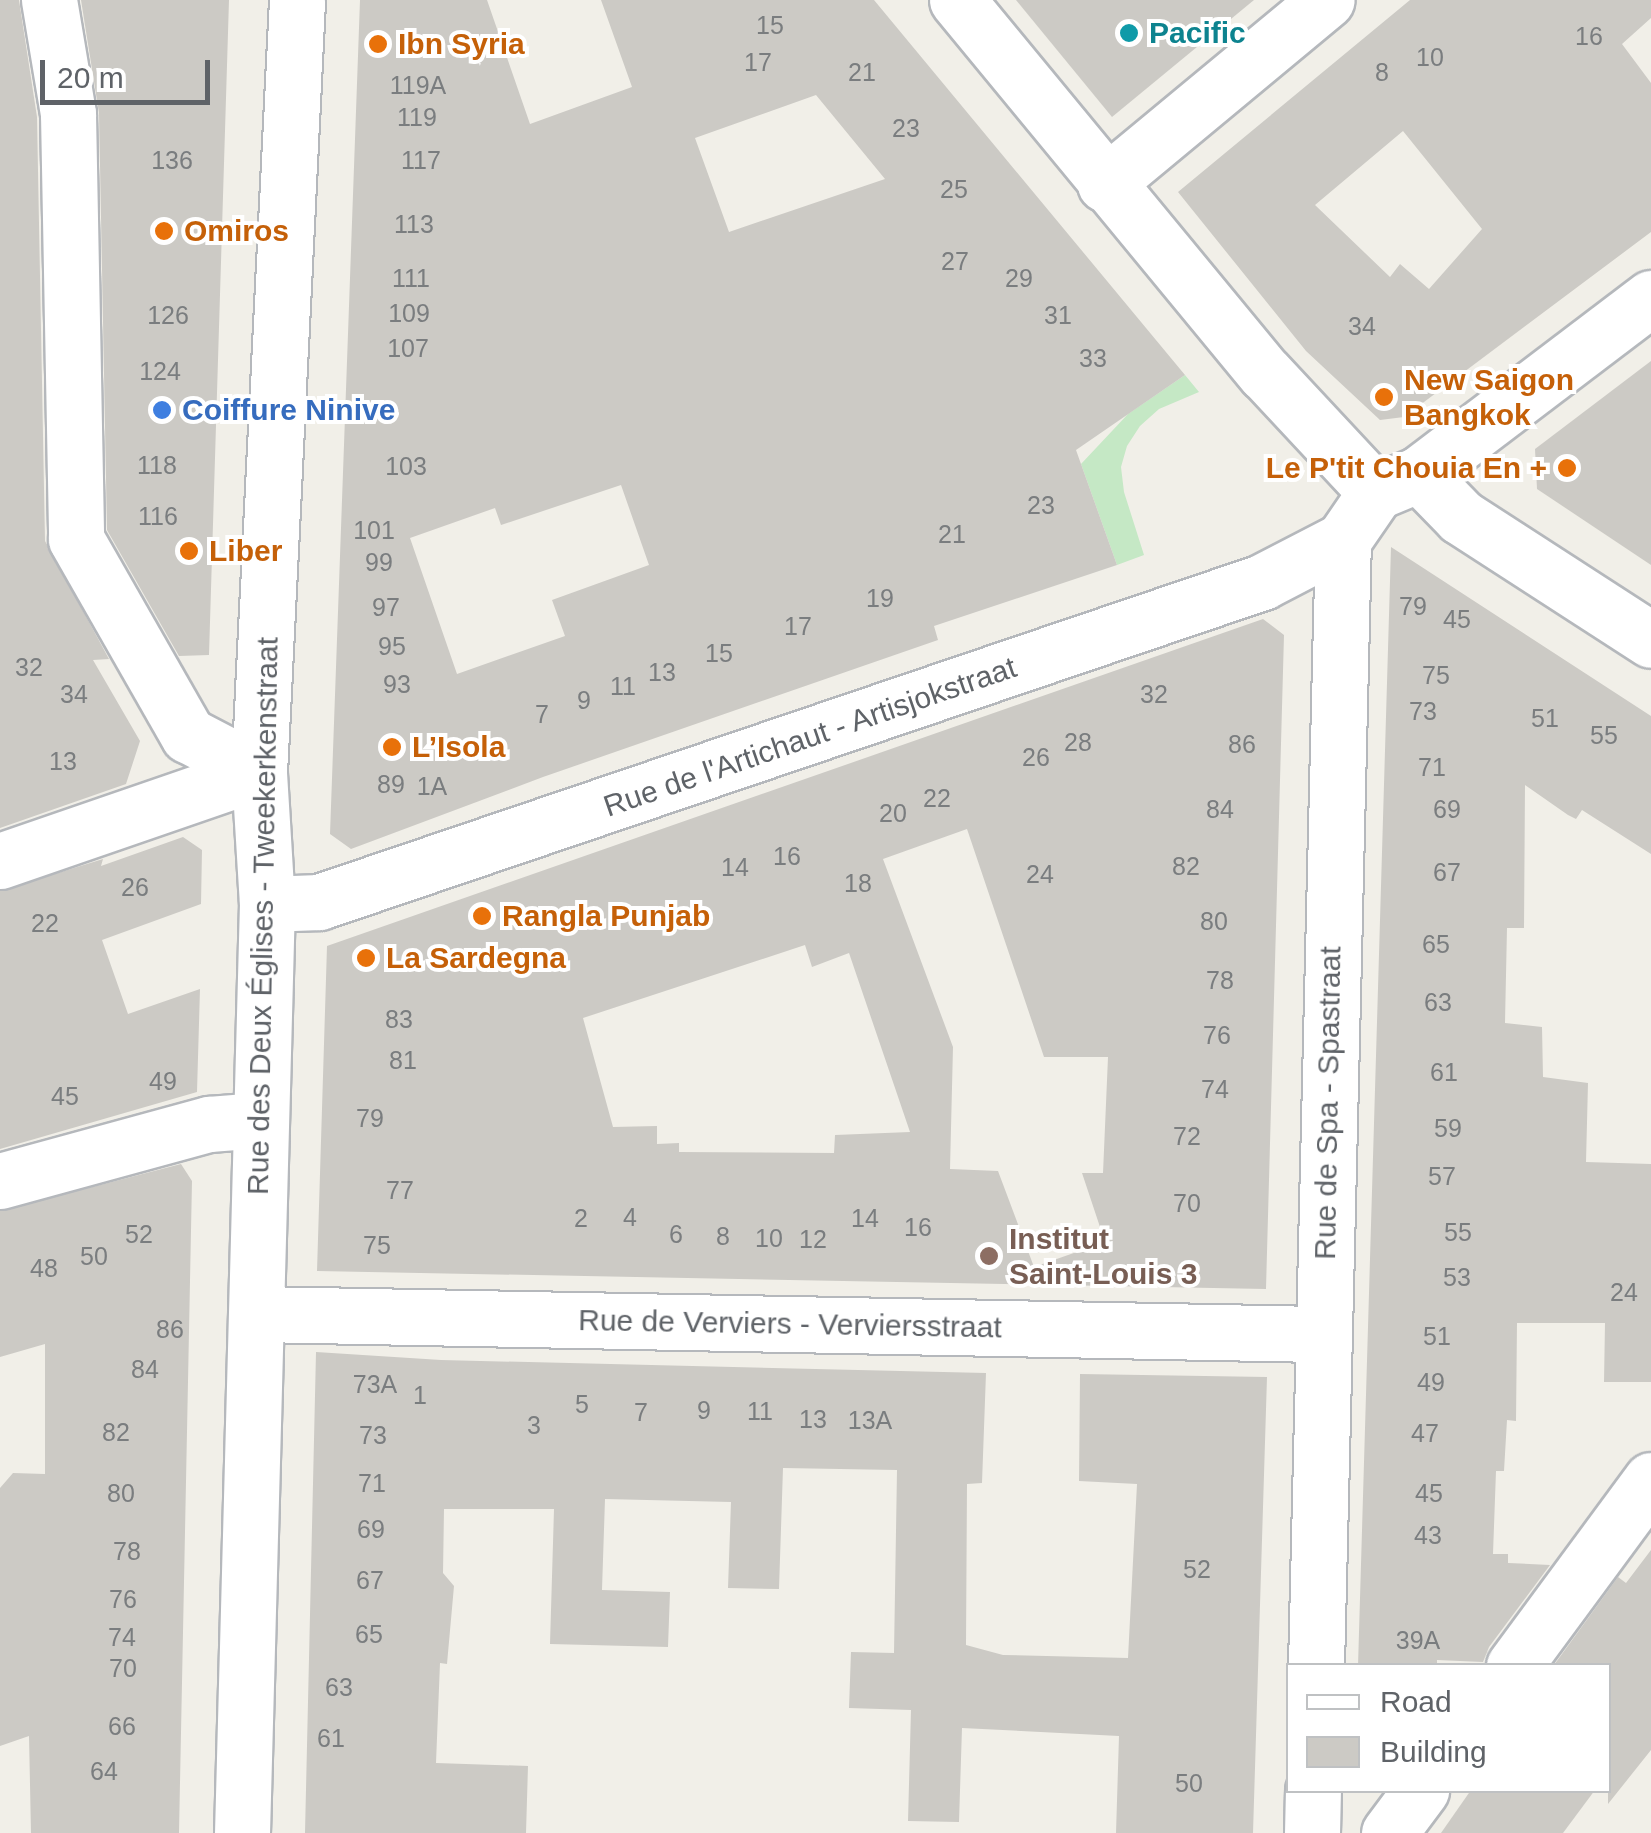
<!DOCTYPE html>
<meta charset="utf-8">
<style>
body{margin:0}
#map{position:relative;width:1651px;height:1833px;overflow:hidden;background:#f1efe8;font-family:Helvetica,sans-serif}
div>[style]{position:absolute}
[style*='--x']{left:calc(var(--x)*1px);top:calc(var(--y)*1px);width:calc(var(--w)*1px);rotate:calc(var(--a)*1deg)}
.green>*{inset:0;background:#c5e8c5}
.building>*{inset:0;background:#cccac5}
.roads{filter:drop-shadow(2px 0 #b5b8bc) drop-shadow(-2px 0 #b5b8bc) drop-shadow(0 2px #b5b8bc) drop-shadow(0 -2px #b5b8bc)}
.minor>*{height:55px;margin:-27.5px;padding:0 27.5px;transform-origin:27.5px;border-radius:27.5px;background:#fff}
.dots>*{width:28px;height:28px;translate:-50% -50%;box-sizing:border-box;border:5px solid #fff;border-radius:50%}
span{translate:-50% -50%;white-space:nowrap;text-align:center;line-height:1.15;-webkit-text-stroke:8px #fff;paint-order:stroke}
.number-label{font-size:25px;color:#7a7d7f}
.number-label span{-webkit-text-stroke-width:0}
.culture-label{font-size:30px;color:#0d838f;font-weight:700}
.left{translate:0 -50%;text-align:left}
.food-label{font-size:30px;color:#c56008;font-weight:700}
.right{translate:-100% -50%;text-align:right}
.shop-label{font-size:30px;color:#366cbe;font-weight:700}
.street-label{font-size:30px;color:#5f6368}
.education-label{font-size:30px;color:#785e54;font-weight:700}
.legend{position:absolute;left:1286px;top:1663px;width:325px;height:130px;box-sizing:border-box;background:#fff;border:2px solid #bfc1c3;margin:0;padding:12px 18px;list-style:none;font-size:30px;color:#5f6368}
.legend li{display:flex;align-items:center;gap:20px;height:50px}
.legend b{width:50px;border:2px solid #bfc1c3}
.scale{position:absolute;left:40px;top:60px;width:170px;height:45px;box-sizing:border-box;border:5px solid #5f6368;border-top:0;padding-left:12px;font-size:30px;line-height:35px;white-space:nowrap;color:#5f6368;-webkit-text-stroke:8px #fff;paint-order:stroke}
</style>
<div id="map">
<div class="green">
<i style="clip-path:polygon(1185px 375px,1199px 392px,1159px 409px,1140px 426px,1127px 446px,1121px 467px,1124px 492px,1144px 555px,1117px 565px,1081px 464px,1128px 414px)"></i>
</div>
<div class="building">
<i style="clip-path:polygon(0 0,19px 0,37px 117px,45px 541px,109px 659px,93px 660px,140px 741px,126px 784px,0 828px)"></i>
<i style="clip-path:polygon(81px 0,229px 0,209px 655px,179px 656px,107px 530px,99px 113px)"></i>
<i style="clip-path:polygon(evenodd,360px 0,487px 0,530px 124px,632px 87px,601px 0,874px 0,1185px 375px,1076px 450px,1117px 565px,934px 626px,938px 640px,543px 777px,351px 849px,330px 834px,360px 0,816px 95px,885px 179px,729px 232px,695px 138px,816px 95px,360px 0,621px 485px,649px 565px,552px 600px,565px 636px,457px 674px,410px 538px,495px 508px,501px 525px,621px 485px)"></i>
<i style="clip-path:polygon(1016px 0,1254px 0,1112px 117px)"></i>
<i style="clip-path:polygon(evenodd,1410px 0,1651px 0,1651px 18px,1622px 44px,1651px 83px,1651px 232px,1404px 417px,1380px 420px,1306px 351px,1178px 192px,1410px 0,1403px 131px,1482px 229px,1429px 289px,1400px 264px,1390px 277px,1315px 205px,1403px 131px)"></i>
<i style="clip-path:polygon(1651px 361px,1651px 565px,1537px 489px,1535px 449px)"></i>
<i style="clip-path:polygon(1391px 547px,1651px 716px,1651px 854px,1582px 810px,1576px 819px,1568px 815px,1525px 785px,1524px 928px,1507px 928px,1505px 1023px,1542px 1027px,1543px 1077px,1588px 1083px,1586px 1162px,1651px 1164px,1651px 1382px,1604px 1382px,1605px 1323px,1517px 1323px,1516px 1421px,1507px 1420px,1504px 1471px,1496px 1471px,1493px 1554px,1508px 1554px,1508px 1563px,1550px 1565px,1489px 1647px,1483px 1662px,1437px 1660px,1437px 1666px,1358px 1666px)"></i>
<i style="clip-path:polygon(evenodd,1263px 619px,1284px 635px,1266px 1289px,317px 1271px,327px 946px,1263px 619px,967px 829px,1044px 1057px,1108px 1057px,1103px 1173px,1082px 1173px,1105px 1242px,1034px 1267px,998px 1171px,950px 1169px,953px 1047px,883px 859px,967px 829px,1263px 619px,805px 945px,812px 967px,849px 953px,910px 1132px,835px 1135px,834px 1153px,679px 1152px,679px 1143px,657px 1144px,657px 1126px,613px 1127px,583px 1018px,805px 945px)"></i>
<i style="clip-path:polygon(183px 837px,202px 850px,201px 904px,102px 940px,128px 1014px,200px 989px,197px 1092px,0 1149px,0 891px,103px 859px,101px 866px)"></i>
<i style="clip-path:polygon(181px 1164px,192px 1181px,179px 1833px,31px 1833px,29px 1736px,0 1746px,0 1488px,13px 1473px,45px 1474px,45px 1344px,0 1357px,0 1211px)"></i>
<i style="clip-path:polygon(316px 1352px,441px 1360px,986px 1373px,982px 1483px,967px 1484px,966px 1645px,1003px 1655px,1128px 1658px,1137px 1484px,1079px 1481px,1080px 1374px,1267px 1377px,1253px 1833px,1116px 1833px,1119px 1736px,962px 1728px,959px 1822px,908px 1821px,911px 1710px,849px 1708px,851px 1652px,894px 1653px,897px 1470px,783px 1468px,779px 1589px,728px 1588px,731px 1502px,605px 1499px,602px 1590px,670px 1592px,668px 1647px,550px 1644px,554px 1509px,444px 1509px,443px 1573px,454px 1586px,447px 1664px,440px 1663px,436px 1763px,528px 1766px,526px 1833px,305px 1833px)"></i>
<i style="clip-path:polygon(1651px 1550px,1651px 1750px,1608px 1804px,1608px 1666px,1554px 1665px,1618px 1577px,1626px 1583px)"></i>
<i style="clip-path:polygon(1471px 1790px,1595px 1790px,1563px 1833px,1441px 1833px)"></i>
</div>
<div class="roads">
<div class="minor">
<i style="--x:49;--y:0;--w:116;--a:80.5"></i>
<i style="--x:68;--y:114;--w:425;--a:88.9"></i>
<i style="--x:76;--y:539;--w:226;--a:60.3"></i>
<i style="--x:188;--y:735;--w:80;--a:27.5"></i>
<i style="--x:957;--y:0;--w:484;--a:50.5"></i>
<i style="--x:1265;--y:373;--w:163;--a:47"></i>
<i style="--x:1105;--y:184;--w:288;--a:-39.7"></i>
<i style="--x:1419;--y:474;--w:60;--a:45.7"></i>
<i style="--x:1461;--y:517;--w:226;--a:32.9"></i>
<i style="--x:0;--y:861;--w:274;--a:-19"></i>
<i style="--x:267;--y:904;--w:52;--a:-2.2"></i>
<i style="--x:319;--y:902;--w:996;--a:-18.74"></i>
<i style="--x:1262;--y:582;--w:91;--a:-27.4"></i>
<i style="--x:1343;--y:540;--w:58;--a:-55.5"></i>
<i style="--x:1376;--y:492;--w:47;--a:-22.7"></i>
<i style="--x:1419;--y:474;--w:291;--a:-37.2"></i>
<i style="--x:0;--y:1181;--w:217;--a:-15.3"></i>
<i style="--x:209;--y:1124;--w:51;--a:-4.5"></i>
<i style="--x:258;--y:1314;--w:1065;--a:1.08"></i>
<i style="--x:1316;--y:1666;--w:1126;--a:-88.63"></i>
<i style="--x:1514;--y:1666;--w:231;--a:-53.6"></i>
<i style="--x:242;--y:1833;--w:929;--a:-88.46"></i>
<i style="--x:267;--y:904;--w:132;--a:-93.5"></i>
<i style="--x:259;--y:772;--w:773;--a:-87.18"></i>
<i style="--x:1312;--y:1833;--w:43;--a:-88.7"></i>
<i style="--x:1389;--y:1833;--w:54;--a:-53.3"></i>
</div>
</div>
<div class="dots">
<i style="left:1129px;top:33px;background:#0f9aa8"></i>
<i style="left:378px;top:44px;background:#e8710a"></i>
<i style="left:164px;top:231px;background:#e8710a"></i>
<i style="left:1384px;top:397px;background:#e8710a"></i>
<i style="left:162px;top:410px;background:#3f7fe0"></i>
<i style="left:1567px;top:468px;background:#e8710a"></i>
<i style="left:189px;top:551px;background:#e8710a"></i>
<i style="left:392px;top:747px;background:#e8710a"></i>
<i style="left:482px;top:916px;background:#e8710a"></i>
<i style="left:366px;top:958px;background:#e8710a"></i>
<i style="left:989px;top:1256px;background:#8d6e63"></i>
</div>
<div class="number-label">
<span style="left:770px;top:25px">15</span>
<span style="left:1589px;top:36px">16</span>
<span style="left:1430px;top:57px">10</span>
<span style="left:758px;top:62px">17</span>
<span style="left:862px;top:72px">21</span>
<span style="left:1382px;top:72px">8</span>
<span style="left:418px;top:85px">119A</span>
<span style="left:417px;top:117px">119</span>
<span style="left:906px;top:128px">23</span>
<span style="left:172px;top:160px">136</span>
<span style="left:421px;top:160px">117</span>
<span style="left:954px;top:189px">25</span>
<span style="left:414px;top:224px">113</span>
<span style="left:955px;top:261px">27</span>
<span style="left:411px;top:278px">111</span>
<span style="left:1019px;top:278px">29</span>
<span style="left:409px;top:313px">109</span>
<span style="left:168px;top:315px">126</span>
<span style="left:1058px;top:315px">31</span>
<span style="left:1362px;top:326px">34</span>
<span style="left:408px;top:348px">107</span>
<span style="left:1093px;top:358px">33</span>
<span style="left:160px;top:371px">124</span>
<span style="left:157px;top:465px">118</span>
<span style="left:406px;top:466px">103</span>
<span style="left:1041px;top:505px">23</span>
<span style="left:158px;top:516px">116</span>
<span style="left:374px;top:530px">101</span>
<span style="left:952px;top:534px">21</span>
<span style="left:379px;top:562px">99</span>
<span style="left:880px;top:598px">19</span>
<span style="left:1413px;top:606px">79</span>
<span style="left:386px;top:607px">97</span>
<span style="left:1457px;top:619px">45</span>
<span style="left:798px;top:626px">17</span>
<span style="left:392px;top:646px">95</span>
<span style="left:719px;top:653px">15</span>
<span style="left:29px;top:667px">32</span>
<span style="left:662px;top:672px">13</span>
<span style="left:1436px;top:675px">75</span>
<span style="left:397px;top:684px">93</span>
<span style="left:623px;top:686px">11</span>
<span style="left:74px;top:694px">34</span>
<span style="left:1154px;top:694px">32</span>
<span style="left:584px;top:700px">9</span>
<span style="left:1423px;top:711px">73</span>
<span style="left:542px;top:714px">7</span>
<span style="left:1545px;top:718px">51</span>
<span style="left:1604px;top:735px">55</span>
<span style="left:1078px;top:742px">28</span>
<span style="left:1242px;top:744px">86</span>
<span style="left:1036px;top:757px">26</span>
<span style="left:63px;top:761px">13</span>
<span style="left:1432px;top:767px">71</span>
<span style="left:391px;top:784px">89</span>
<span style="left:432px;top:786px">1A</span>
<span style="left:937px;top:798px">22</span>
<span style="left:1220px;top:809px">84</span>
<span style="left:1447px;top:809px">69</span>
<span style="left:893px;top:813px">20</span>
<span style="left:787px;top:856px">16</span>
<span style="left:1186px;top:866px">82</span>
<span style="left:735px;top:867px">14</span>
<span style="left:1447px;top:872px">67</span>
<span style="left:1040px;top:874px">24</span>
<span style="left:858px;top:883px">18</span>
<span style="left:135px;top:887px">26</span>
<span style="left:1214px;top:921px">80</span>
<span style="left:45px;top:923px">22</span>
<span style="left:1436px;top:944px">65</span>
<span style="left:1220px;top:980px">78</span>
<span style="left:1438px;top:1002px">63</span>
<span style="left:399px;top:1019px">83</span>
<span style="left:1217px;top:1035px">76</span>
<span style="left:403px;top:1060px">81</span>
<span style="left:1444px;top:1072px">61</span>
<span style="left:163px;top:1081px">49</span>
<span style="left:1215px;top:1089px">74</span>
<span style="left:65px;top:1096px">45</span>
<span style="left:370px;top:1118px">79</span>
<span style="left:1448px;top:1128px">59</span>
<span style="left:1187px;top:1136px">72</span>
<span style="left:1442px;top:1176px">57</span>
<span style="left:400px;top:1190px">77</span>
<span style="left:1187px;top:1203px">70</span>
<span style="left:630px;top:1217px">4</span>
<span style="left:581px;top:1218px">2</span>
<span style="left:865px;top:1218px">14</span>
<span style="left:918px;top:1227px">16</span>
<span style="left:1458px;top:1232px">55</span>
<span style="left:139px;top:1234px">52</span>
<span style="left:676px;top:1234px">6</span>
<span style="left:723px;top:1236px">8</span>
<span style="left:769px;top:1238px">10</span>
<span style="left:813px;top:1239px">12</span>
<span style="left:377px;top:1245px">75</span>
<span style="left:94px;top:1256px">50</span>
<span style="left:44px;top:1268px">48</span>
<span style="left:1457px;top:1277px">53</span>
<span style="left:1624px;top:1292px">24</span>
<span style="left:170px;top:1329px">86</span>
<span style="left:1437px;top:1336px">51</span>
<span style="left:145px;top:1369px">84</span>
<span style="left:1431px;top:1382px">49</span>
<span style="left:375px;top:1384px">73A</span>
<span style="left:420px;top:1395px">1</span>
<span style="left:582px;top:1404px">5</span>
<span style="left:704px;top:1410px">9</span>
<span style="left:760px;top:1411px">11</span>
<span style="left:641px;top:1412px">7</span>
<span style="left:813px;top:1419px">13</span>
<span style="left:870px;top:1420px">13A</span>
<span style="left:534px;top:1425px">3</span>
<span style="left:116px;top:1432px">82</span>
<span style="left:1425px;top:1433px">47</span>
<span style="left:373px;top:1435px">73</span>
<span style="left:372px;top:1483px">71</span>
<span style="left:121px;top:1493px">80</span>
<span style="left:1429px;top:1493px">45</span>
<span style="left:371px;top:1529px">69</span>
<span style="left:1428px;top:1535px">43</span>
<span style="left:127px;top:1551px">78</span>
<span style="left:1197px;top:1569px">52</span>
<span style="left:370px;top:1580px">67</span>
<span style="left:123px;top:1599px">76</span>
<span style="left:369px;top:1634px">65</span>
<span style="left:122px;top:1637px">74</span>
<span style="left:1418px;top:1640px">39A</span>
<span style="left:123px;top:1668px">70</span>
<span style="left:339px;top:1687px">63</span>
<span style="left:122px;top:1726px">66</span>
<span style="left:331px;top:1738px">61</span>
<span style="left:104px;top:1771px">64</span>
<span style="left:1189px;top:1783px">50</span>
</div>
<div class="culture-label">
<span class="left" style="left:1149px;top:33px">Pacific</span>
</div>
<div class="food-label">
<span class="left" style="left:398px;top:44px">Ibn Syria</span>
<span class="left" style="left:184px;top:231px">Omiros</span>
<span class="left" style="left:1404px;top:397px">New Saigon<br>Bangkok</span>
<span class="right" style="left:1547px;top:468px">Le P'tit Chouia En +</span>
<span class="left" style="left:209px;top:551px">Liber</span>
<span class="left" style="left:412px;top:747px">L’Isola</span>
<span class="left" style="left:502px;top:916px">Rangla Punjab</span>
<span class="left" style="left:386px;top:958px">La Sardegna</span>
</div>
<div class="shop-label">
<span class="left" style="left:182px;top:410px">Coiffure Ninive</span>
</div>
<div class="street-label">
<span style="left:810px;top:737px;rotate:-19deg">Rue de l'Artichaut - Artisjokstraat</span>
<span style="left:263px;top:916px;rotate:-89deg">Rue des Deux Églises - Tweekerkenstraat</span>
<span style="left:1328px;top:1103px;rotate:-89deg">Rue de Spa - Spastraat</span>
<span style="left:790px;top:1324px;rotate:1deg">Rue de Verviers - Verviersstraat</span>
</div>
<div class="education-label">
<span class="left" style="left:1009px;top:1256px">Institut<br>Saint-Louis 3</span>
</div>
<ul class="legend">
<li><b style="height:12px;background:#fff"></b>Road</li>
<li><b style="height:28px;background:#cccac5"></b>Building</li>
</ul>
<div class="scale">20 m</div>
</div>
